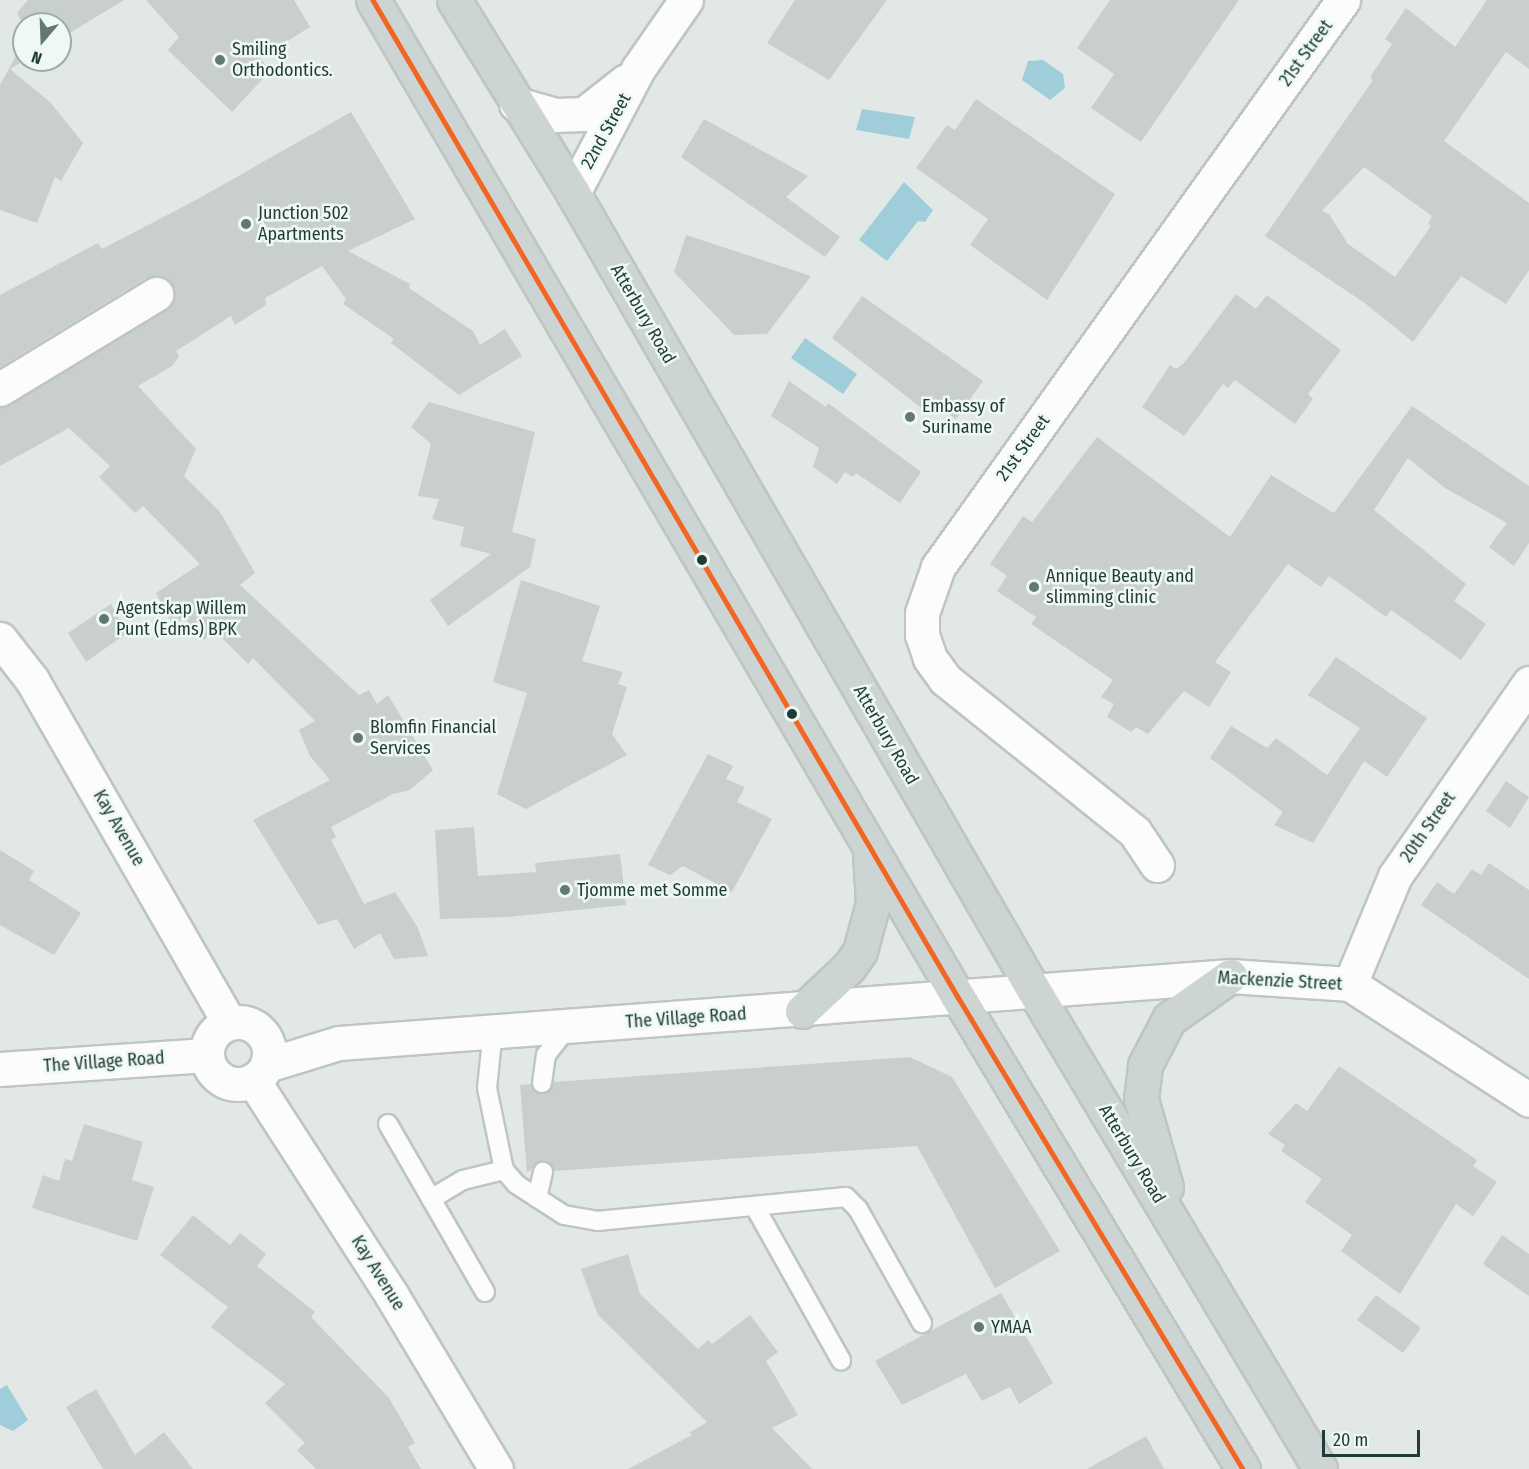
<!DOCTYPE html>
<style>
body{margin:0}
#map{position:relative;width:1529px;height:1469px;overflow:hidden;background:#e2e8e5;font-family:"Fira Sans Condensed",sans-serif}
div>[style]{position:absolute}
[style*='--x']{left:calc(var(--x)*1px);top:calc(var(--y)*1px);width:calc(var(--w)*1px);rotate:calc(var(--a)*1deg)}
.water>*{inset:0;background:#9fceda}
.building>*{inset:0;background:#c9cfcd}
.roads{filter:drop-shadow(2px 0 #bfc5c3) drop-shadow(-2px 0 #bfc5c3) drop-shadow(0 2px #bfc5c3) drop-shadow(0 -2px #bfc5c3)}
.service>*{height:18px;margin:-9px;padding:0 9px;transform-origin:9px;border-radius:9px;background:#fbfcfb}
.minor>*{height:33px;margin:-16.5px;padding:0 16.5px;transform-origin:16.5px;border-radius:16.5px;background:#fbfcfb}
.minor>.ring{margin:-16.5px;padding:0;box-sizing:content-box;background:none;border:33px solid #fbfcfb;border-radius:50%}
.primary>*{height:33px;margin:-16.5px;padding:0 16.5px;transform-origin:16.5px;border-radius:16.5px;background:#ccd5d3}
.bus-1>*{height:4.5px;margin:-2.25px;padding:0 2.25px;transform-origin:2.25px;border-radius:2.25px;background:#f26522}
.dots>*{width:16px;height:16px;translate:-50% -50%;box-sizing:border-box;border:3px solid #eff8f4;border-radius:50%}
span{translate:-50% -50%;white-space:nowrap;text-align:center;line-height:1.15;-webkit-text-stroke:5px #eff8f4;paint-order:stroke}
.poi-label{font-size:18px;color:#1f3c36}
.left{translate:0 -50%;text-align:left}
.street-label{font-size:18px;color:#1f3c36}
.north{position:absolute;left:12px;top:12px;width:60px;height:60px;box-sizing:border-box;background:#eff8f4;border:2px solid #9cada8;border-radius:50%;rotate:199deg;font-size:16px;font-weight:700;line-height:24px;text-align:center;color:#1f3c36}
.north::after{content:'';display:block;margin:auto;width:21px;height:27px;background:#637873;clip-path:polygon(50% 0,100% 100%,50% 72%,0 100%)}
.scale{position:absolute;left:1322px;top:1430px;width:98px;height:27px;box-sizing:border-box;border:3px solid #1f3c36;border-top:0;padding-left:8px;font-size:18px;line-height:21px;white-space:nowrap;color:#1f3c36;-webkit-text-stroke:4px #eff8f4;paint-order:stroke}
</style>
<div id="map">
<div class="water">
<i style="clip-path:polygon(1043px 60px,1063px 74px,1065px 88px,1050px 100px,1022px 80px,1028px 61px)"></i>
<i style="clip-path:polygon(862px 109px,915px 117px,909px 139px,856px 130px)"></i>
<i style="clip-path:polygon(904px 182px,933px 210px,925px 222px,918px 221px,887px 261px,859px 240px)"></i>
<i style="clip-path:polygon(805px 338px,857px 374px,843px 394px,791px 358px)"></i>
<i style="clip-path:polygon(7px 1385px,28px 1420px,13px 1431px,0 1425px,0 1389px)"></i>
</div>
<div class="building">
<i style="clip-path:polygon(28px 0,124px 0,60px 39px,60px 24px,24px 26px,17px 13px)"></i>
<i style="clip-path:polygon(146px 0,294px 0,310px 27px,289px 40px,255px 51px,270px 71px,232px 112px,168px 50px,179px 37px)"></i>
<i style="clip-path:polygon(795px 0,887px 0,829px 80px,767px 43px)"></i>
<i style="clip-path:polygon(1110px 0,1239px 0,1141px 142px,1091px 108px,1114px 74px,1077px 48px)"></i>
<i style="clip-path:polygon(evenodd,1487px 0,1529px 0,1529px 69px,1506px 52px,1444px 141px,1529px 203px,1529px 270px,1506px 304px,1461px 276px,1413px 342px,1366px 304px,1265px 236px,1373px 80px,1370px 77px,1392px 44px,1385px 39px,1406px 8px,1455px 47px,1487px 0,1364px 167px,1432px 216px,1428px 224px,1431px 226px,1395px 277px,1348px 244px,1329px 214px,1322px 211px,1364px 167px)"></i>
<i style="clip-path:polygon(24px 41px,25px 60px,10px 69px,50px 102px,83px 143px,61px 181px,55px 177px,37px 223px,0 210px,0 85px)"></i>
<i style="clip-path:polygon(976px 99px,1115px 194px,1047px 300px,970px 245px,988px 219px,916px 168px,947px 125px,955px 130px)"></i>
<i style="clip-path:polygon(351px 112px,415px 219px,348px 251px,410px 284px,409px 288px,473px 331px,480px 345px,505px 329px,522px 356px,459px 395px,391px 343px,394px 339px,343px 304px,346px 299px,322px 266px,265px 298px,266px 305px,235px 325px,231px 316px,176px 351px,179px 356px,172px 366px,138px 386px,196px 449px,184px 476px,220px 512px,255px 573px,240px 585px,359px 695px,369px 690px,377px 704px,388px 695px,433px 770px,410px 790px,393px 794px,331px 827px,336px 837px,331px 840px,364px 904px,395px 892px,418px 928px,428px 956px,394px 959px,380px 933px,354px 949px,337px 919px,318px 925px,253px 820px,330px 780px,310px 756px,299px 730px,315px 721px,253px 658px,248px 664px,214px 630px,204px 640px,184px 618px,173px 625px,156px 593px,200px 564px,143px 506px,135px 513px,99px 477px,110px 466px,69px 428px,0 466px,0 408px,166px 310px,175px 294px,165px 278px,146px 278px,0 367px,0 295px,98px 243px,102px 249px,196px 200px)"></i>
<i style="clip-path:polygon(704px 119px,808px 176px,786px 197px,840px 237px,825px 257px,681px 157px)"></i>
<i style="clip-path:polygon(686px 235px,811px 276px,767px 334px,734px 335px,674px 272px)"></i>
<i style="clip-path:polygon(1236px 294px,1256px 309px,1267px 295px,1341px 350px,1308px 394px,1313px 399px,1295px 424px,1235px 380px,1228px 388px,1223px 384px,1184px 436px,1142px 407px,1170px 365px,1176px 369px,1184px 363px)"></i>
<i style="clip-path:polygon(862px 296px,983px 381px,956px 419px,930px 400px,924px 410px,832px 338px)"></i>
<i style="clip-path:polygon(789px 381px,826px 407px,828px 403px,921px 472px,900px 503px,856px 473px,853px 477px,845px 472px,837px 484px,813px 467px,819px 448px,771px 416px)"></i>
<i style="clip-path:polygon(429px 402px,535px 432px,512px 532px,536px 539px,530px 567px,448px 626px,430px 600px,491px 554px,460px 546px,464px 527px,432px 519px,439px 499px,418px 496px,431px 444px,411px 427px)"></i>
<i style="clip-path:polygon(1412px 406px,1529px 486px,1529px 543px,1514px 566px,1489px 547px,1507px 523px,1445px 488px,1408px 458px,1374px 510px,1466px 584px,1454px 601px,1486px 624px,1461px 660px,1391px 610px,1386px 617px,1329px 576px,1321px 587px,1288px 564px,1215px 662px,1231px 672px,1209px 707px,1184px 691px,1148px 734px,1136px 727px,1131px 732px,1107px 717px,1114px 704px,1101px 697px,1113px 680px,1031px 624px,1036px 617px,997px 591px,1007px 576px,990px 564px,1023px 516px,1032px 522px,1097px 437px,1230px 537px,1271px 475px,1334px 513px)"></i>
<i style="clip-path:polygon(521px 580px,600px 606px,582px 661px,623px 672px,618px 684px,627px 687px,612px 734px,627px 755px,526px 809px,497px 794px,527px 693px,493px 682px)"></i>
<i style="clip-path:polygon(111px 604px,127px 633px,86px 662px,68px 633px)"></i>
<i style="clip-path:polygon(1336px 657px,1427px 718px,1387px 777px,1364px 761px,1313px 843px,1274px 825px,1283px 812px,1210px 758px,1231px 726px,1267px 748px,1276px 738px,1327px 775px,1360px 728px,1308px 695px)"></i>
<i style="clip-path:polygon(708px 754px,733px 766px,726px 779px,745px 787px,737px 802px,772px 819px,732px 892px,683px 866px,670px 875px,648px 865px)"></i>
<i style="clip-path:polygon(1506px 781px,1529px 797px,1510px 828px,1486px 811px)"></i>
<i style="clip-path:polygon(474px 827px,478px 876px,536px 872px,535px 863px,620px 854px,626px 905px,507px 917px,440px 919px,435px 830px)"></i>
<i style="clip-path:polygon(0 850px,34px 871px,29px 880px,81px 913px,54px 955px,0 925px)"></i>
<i style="clip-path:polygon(1489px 863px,1529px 890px,1529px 979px,1421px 905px,1437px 882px,1454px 894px,1472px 869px,1481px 875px)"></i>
<i style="clip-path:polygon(910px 1057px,952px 1077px,1060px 1251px,995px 1288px,917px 1146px,554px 1171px,550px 1163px,540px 1161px,527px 1173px,520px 1085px,531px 1084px,541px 1094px,550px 1090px,553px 1082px)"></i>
<i style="clip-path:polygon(1339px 1066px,1477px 1160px,1473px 1166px,1497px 1182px,1473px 1216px,1456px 1204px,1400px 1294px,1341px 1251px,1352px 1235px,1305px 1202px,1322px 1179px,1281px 1151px,1285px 1145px,1268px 1134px,1296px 1103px,1307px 1111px)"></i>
<i style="clip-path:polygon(84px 1124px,143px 1142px,132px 1180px,154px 1187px,137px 1241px,32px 1208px,43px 1175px,59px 1181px,65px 1159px,72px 1161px)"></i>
<i style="clip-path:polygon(193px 1215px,230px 1245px,240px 1233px,266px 1254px,257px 1266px,315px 1312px,311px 1317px,389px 1398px,415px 1443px,408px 1447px,421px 1469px,316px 1469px,297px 1450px,305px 1443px,265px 1403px,285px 1384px,211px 1327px,228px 1307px,160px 1255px)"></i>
<i style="clip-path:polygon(1502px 1235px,1529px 1254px,1529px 1296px,1483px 1264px)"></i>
<i style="clip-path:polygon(628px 1254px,640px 1294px,698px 1349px,708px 1340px,712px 1344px,750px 1315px,778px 1352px,766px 1361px,798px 1415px,772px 1428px,812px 1469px,628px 1469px,692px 1435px,689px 1433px,707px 1422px,598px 1315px,581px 1269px)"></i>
<i style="clip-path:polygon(1001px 1293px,1053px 1383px,1019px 1404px,1010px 1387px,982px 1401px,966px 1374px,902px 1405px,875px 1361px)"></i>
<i style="clip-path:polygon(1376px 1295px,1421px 1328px,1403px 1353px,1357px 1320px)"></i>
<i style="clip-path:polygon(96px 1389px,135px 1455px,164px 1432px,193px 1469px,103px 1469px,66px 1407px)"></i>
<i style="clip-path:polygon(1146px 1436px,1164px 1469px,1087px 1469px)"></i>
</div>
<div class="roads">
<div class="service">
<i style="--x:493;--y:1031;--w:57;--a:96"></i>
<i style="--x:487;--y:1088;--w:84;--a:78.3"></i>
<i style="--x:504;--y:1170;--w:18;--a:49"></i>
<i style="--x:516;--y:1184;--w:57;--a:32.9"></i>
<i style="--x:564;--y:1215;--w:34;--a:10"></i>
<i style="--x:597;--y:1221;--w:250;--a:-5.5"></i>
<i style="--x:846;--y:1197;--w:17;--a:45"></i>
<i style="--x:858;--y:1209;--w:131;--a:60.7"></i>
<i style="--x:542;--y:1083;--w:28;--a:-82"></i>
<i style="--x:546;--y:1055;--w:34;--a:-52"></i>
<i style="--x:388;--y:1124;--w:194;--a:60"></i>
<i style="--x:537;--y:1198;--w:27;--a:-77"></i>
<i style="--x:431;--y:1199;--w:37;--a:-31"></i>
<i style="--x:463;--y:1180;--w:42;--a:-13.7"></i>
<i style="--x:755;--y:1207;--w:176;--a:60.7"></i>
</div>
<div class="minor">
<i style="--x:516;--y:104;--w:41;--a:15.4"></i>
<i style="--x:556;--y:115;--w:28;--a:-2"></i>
<i style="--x:584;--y:114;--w:53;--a:-38.2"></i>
<i style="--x:573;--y:193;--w:140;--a:-62.3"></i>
<i style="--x:638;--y:69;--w:84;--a:-55.2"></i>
<i style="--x:0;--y:389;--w:183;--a:-31.3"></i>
<i style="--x:0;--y:639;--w:52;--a:52"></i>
<i style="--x:32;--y:680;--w:396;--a:60.1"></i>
<i style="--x:1157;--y:865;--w:40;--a:-124"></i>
<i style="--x:1135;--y:832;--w:244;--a:-141.2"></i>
<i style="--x:945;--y:679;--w:26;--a:-126"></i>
<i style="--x:930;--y:658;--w:24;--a:-109"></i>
<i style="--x:922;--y:635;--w:22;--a:-90"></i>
<i style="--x:922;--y:613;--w:49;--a:-70.8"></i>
<i style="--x:938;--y:567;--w:697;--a:-54.46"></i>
<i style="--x:1350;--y:984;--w:117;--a:-67.4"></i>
<i style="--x:1395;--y:876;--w:235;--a:-55.2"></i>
<i class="ring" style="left:207px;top:1022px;width:29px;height:29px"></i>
<i style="--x:267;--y:1065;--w:75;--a:-17"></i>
<i style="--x:339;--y:1043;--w:894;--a:-4.3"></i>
<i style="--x:1230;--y:976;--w:120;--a:3.8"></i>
<i style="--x:1350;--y:984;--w:213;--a:32.9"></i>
<i style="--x:0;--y:1069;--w:207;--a:-3.9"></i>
<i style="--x:253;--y:1080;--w:257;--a:57.2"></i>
<i style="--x:392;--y:1296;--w:202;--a:59"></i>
</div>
<div class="primary">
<i style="--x:373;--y:0;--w:1156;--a:59.6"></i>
<i style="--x:958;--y:997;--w:551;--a:58.88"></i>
<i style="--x:454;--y:0;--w:227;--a:58.3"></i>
<i style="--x:573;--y:193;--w:919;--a:59.98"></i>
<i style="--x:1033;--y:989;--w:559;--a:59.12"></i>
<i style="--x:802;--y:1011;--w:64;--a:-43.1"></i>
<i style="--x:849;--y:967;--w:19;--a:-55"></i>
<i style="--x:860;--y:951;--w:50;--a:-74.8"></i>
<i style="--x:873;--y:903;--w:51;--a:-93.4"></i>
<i style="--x:1166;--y:1187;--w:91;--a:-105.9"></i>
<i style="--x:1141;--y:1099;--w:34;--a:-83"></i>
<i style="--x:1145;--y:1065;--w:52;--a:-62.4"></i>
<i style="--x:1169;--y:1019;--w:75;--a:-35.2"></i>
</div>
</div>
<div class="bus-1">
<i style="--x:373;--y:0;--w:1156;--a:59.6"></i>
<i style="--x:958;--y:997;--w:551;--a:58.88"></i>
</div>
<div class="dots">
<i style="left:220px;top:60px;background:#637873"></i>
<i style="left:246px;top:224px;background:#637873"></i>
<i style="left:910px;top:417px;background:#637873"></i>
<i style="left:702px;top:560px;background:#1f3c36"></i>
<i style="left:1034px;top:587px;background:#637873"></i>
<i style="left:104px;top:619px;background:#637873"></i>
<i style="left:792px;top:714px;background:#1f3c36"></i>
<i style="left:358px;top:738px;background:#637873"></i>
<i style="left:565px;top:890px;background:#637873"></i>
<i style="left:979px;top:1327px;background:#637873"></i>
</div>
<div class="poi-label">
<span class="left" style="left:232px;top:60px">Smiling<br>Orthodontics.</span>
<span class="left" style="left:258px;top:224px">Junction 502<br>Apartments</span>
<span class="left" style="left:922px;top:417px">Embassy of<br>Suriname</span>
<span class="left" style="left:1046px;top:587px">Annique Beauty and<br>slimming clinic</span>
<span class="left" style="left:116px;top:619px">Agentskap Willem<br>Punt (Edms) BPK</span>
<span class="left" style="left:370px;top:738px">Blomfin Financial<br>Services</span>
<span class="left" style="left:577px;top:890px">Tjomme met Somme</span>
<span class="left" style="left:991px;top:1327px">YMAA</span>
</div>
<div class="street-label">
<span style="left:1306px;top:53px;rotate:-54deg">21st Street</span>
<span style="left:606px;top:131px;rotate:-61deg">22nd Street</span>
<span style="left:643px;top:314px;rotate:60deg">Atterbury Road</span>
<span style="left:1023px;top:448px;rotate:-54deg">21st Street</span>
<span style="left:886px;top:735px;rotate:60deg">Atterbury Road</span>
<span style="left:1428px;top:827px;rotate:-55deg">20th Street</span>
<span style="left:119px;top:828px;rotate:60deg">Kay Avenue</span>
<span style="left:1280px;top:981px;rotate:3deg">Mackenzie Street</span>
<span style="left:686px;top:1018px;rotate:-4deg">The Village Road</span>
<span style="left:104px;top:1062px;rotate:-4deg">The Village Road</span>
<span style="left:1132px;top:1154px;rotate:59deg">Atterbury Road</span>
<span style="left:378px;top:1273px;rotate:58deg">Kay Avenue</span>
</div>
<div class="north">N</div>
<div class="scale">20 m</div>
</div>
